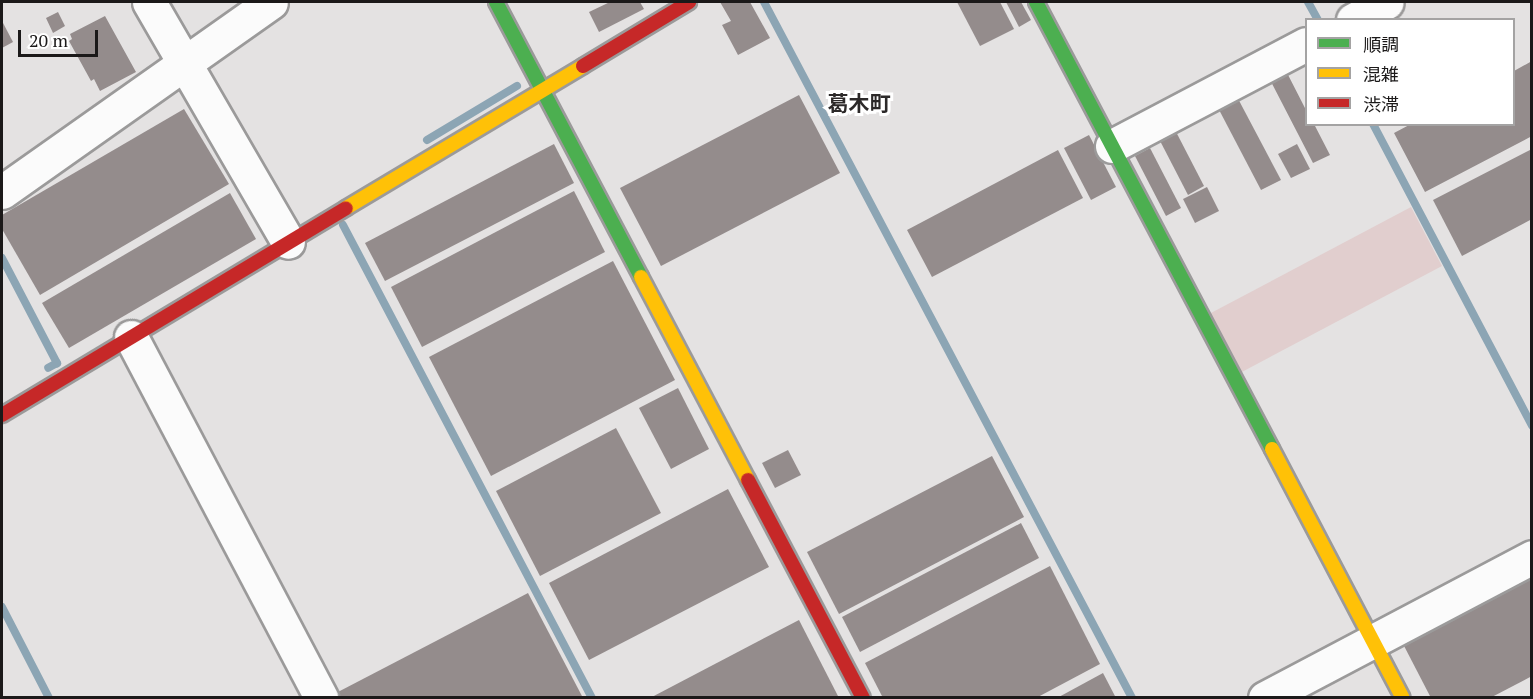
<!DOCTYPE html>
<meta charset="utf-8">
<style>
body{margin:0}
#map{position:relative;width:1533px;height:699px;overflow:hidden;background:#e4e2e2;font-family:"PT Serif","Noto Sans JP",serif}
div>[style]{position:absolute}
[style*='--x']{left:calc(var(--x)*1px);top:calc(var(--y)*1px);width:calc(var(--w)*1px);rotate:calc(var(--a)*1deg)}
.green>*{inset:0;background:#e1cece}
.stream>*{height:8px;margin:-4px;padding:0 4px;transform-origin:4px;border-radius:4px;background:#8ca5b4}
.building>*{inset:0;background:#948c8c}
.roads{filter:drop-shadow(2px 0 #9b9a9a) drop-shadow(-2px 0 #9b9a9a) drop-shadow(0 2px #9b9a9a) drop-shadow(0 -2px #9b9a9a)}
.street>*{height:33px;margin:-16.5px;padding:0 16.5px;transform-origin:16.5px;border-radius:16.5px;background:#fbfbfb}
.fast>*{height:14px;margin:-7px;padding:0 7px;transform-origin:7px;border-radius:7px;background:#4caf50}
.slow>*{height:14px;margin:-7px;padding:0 7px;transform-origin:7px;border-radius:7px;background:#ffc107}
.jam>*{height:14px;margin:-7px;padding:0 7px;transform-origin:7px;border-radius:7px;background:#c62828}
span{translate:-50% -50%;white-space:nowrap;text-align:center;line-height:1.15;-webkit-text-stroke:6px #fff;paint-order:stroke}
.quarter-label{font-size:21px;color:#2c2929;font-weight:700}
.frame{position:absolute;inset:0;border:3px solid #1b1919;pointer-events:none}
.legend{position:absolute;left:1305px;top:18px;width:210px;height:108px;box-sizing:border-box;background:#fff;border:2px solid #a4a3a3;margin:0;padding:8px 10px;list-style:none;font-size:18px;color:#1b1919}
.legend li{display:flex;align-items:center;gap:12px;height:30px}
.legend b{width:30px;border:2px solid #a4a3a3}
.scale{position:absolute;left:18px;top:30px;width:80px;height:27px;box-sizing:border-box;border:3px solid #1b1919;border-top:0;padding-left:8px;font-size:18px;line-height:21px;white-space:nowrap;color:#1b1919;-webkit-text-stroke:4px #fff;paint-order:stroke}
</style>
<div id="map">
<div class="green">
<i style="clip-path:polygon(1411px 207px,1442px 266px,1240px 373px,1209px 314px)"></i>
</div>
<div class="stream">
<i style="--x:764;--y:2;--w:787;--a:62.13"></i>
<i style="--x:1308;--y:2;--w:21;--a:61"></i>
<i style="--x:1373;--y:124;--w:341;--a:62.2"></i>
<i style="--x:427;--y:140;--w:105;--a:-31"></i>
<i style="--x:343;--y:225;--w:535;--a:62.24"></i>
<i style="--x:2;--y:258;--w:119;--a:62.4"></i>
<i style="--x:57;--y:363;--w:10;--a:151"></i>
<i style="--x:2;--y:607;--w:102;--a:62.7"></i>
</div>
<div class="building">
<i style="clip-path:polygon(610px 2px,640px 2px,644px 9px,599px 32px,589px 12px)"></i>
<i style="clip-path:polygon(720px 2px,750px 2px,770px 38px,738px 55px,722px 25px,731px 21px)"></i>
<i style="clip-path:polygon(957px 2px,1000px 2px,1014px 29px,980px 46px)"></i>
<i style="clip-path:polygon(1006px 2px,1021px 2px,1031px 20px,1019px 27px)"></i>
<i style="clip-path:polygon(58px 12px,65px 26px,53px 33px,46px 18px)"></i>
<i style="clip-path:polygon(105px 16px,136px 72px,100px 91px,94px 79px,91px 81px,69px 41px,72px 39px,70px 34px)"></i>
<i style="clip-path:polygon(2px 21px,13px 42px,2px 48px)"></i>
<i style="clip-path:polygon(1532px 61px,1532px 136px,1425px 192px,1394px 133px,1411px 124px,1514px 124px,1514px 71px)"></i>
<i style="clip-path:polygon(1284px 67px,1306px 110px,1306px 124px,1314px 124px,1330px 155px,1313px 163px,1268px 76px)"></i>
<i style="clip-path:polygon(1235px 93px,1281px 180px,1261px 190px,1216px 104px)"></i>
<i style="clip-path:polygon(799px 95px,840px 173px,661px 266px,620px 188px)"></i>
<i style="clip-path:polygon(184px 109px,229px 184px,40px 295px,2px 229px,2px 215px)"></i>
<i style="clip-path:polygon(1173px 126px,1204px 186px,1188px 195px,1157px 135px)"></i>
<i style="clip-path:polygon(1089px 135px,1116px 187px,1091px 200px,1064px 148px)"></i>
<i style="clip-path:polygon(554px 144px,574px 183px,385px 281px,365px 243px)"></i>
<i style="clip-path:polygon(1297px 144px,1310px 169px,1291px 178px,1278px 154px)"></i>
<i style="clip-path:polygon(1150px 148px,1181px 208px,1166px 216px,1135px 156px)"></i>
<i style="clip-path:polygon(1532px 149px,1532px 219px,1462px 256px,1433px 200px)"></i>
<i style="clip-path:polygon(1058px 150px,1083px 198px,932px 277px,907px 230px)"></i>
<i style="clip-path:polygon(1207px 187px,1219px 211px,1195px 223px,1183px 199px)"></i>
<i style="clip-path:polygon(574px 191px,605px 252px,422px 347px,391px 287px)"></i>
<i style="clip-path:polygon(230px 193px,256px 239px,69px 348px,42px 303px)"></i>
<i style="clip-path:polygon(613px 261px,675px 380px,491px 476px,429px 357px)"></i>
<i style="clip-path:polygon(678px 388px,709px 449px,671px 469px,639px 408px)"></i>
<i style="clip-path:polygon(616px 428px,661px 513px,540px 576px,496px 491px)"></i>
<i style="clip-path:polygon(788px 450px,801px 475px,775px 488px,762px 463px)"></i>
<i style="clip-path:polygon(992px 456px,1024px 517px,839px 614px,807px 552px)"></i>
<i style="clip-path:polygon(728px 489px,769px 567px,589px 660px,549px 583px)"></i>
<i style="clip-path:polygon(1021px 523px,1039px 558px,860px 652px,842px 617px)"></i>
<i style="clip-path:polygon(1050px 566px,1100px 664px,1036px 698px,883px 698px,865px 663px)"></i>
<i style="clip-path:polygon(1532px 574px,1532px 676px,1490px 698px,1431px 698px,1402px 642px)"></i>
<i style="clip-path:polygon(528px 593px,583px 698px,338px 698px,336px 693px)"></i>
<i style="clip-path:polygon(799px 620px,839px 698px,650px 698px)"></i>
<i style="clip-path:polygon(1103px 673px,1116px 698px,1057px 698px)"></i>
</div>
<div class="roads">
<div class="street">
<i style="--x:149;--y:2;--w:277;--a:59.9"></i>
<i style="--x:1353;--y:20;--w:38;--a:-28"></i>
<i style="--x:1112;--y:146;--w:219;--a:-27.7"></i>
<i style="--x:2;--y:192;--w:329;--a:-35.2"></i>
<i style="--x:131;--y:337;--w:408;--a:62.2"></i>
<i style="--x:1265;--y:698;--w:302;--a:-27.8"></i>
</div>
<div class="fast">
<i style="--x:496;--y:2;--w:311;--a:62.2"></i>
<i style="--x:1036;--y:2;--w:505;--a:62.17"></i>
</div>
<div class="slow">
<i style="--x:346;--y:208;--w:276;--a:-30.9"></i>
<i style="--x:641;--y:277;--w:229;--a:62.2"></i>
<i style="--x:1272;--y:449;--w:281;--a:62.3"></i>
</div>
<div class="jam">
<i style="--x:583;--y:66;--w:124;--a:-31.1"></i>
<i style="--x:2;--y:415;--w:401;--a:-31"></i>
<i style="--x:748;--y:480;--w:246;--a:62.2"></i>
</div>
</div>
<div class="quarter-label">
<span style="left:859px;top:103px">葛木町</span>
</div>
<div class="frame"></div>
<ul class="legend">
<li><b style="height:8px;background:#4caf50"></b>順調</li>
<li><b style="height:8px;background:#ffc107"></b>混雑</li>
<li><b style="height:8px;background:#c62828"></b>渋滞</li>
</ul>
<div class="scale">20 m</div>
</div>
